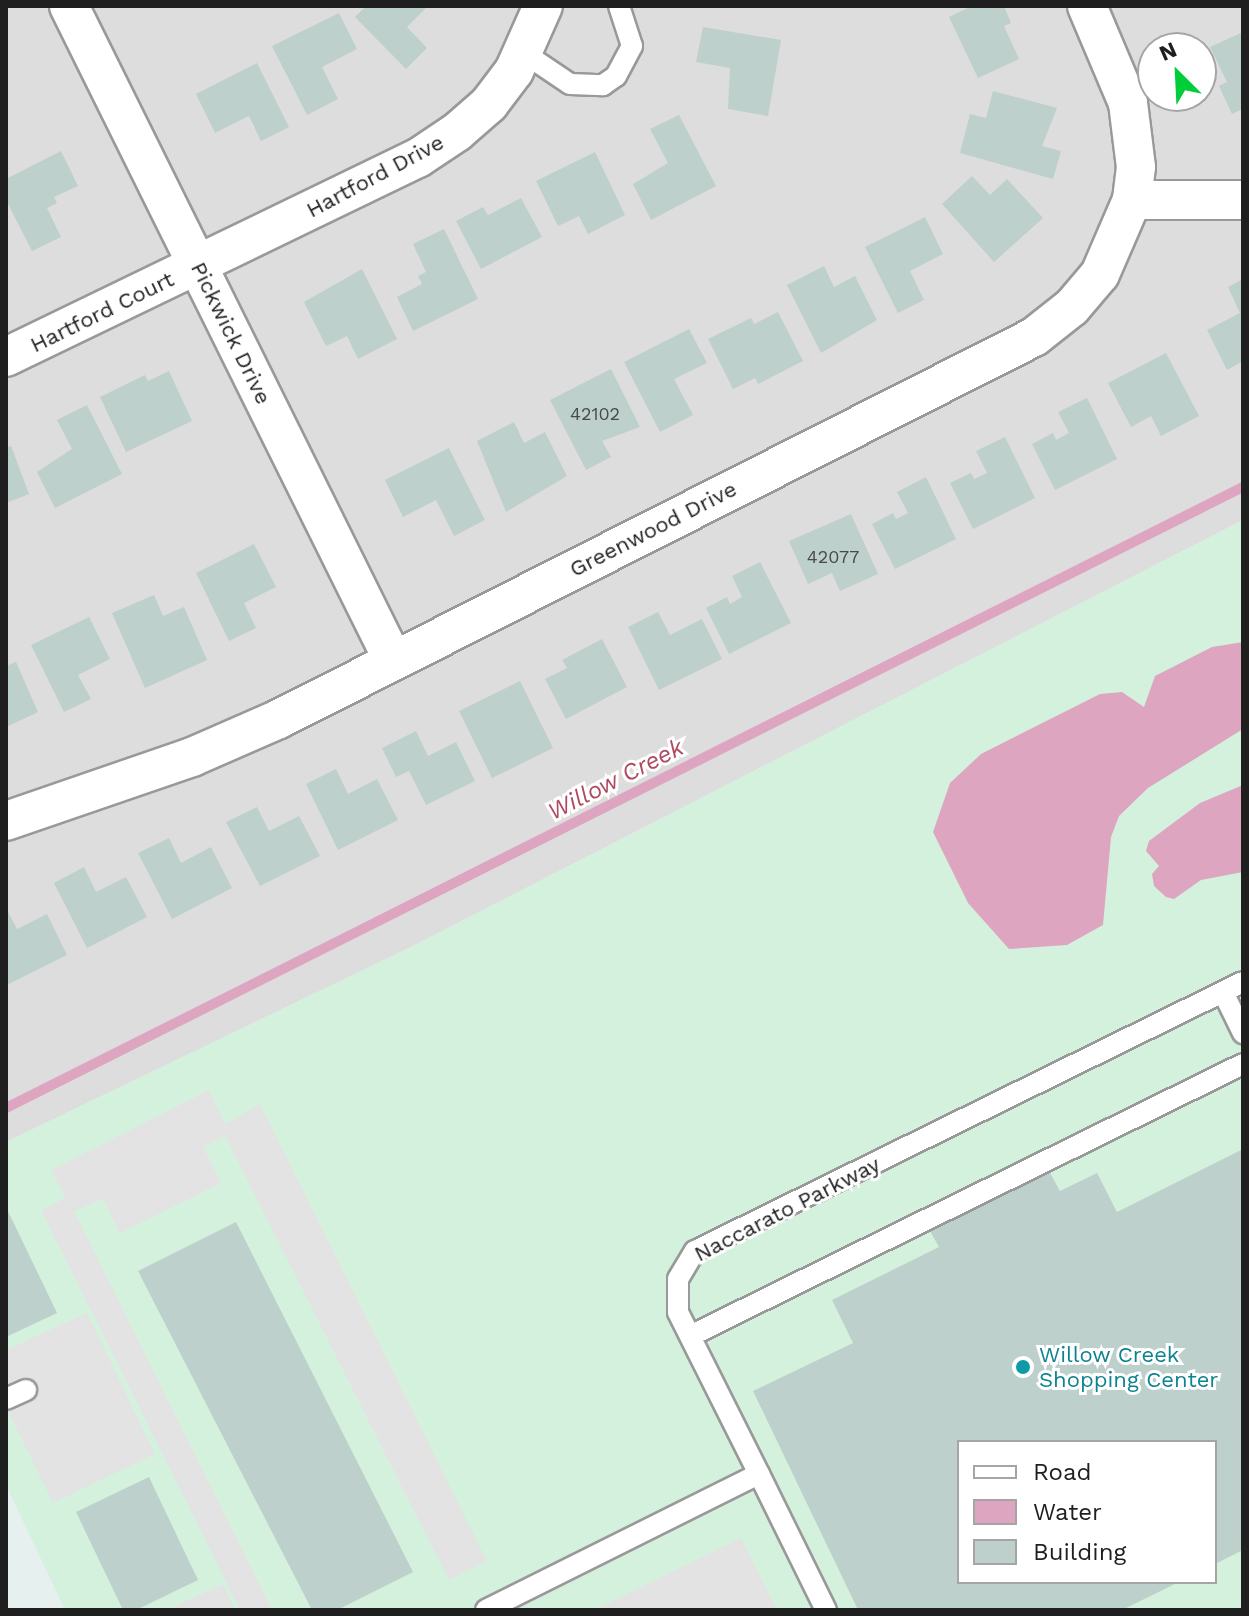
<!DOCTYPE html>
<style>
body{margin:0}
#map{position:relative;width:1249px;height:1616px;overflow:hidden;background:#e5f0ef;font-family:"Work Sans",sans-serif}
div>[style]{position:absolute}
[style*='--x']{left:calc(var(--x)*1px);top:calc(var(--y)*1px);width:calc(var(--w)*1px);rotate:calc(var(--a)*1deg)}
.residential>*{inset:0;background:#dcdddc}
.commercial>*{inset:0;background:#d4f1dd}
.parking>*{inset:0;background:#e3e3e3}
.water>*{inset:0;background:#dea5c1}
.stream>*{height:10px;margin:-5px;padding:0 5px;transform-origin:5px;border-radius:5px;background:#dea5c1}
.building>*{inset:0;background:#bed0cb}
.roads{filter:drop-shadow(2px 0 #999) drop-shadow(-2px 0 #999) drop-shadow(0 2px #999) drop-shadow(0 -2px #999)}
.service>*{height:20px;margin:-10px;padding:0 10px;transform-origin:10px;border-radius:10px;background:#fff}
.minor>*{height:38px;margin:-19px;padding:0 19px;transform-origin:19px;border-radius:19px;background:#fff}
.dots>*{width:22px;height:22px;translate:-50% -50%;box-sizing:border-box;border:4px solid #fff;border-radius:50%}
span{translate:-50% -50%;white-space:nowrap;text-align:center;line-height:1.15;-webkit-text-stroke:6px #fff;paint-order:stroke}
.number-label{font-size:18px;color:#474b4a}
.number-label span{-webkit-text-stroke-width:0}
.street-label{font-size:22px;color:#1f1f1f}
.culture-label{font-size:22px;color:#0d838f}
.left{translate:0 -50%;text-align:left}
.water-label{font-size:24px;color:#b04a61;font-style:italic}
.frame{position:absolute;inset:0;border:8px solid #1f1f1f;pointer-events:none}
.legend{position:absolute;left:957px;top:1440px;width:260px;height:144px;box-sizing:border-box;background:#fff;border:2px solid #a5a5a5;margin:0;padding:10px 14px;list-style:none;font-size:24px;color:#1f1f1f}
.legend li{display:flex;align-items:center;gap:16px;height:40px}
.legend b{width:40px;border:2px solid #a5a5a5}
.north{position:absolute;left:1137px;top:32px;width:80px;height:80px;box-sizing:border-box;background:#fff;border:2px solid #a5a5a5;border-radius:50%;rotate:336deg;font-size:22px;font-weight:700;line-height:32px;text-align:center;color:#1f1f1f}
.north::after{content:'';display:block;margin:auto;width:28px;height:36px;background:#00ce38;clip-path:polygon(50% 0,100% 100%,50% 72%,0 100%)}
</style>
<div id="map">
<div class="residential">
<i style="clip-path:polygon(evenodd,6px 6px,1243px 6px,1243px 520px,409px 948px,6px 1142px,6px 6px,1153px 48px,1201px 48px,1201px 96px,1153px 96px,1153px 48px)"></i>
</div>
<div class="commercial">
<i style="clip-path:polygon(evenodd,1243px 520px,1243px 1610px,65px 1610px,6px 1485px,6px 1142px,409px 948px,1243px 520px,959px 1442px,1215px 1442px,1215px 1582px,959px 1582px,959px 1442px)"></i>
</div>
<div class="parking">
<i style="clip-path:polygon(209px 1090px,225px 1124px,260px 1104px,487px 1561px,449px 1580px,225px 1136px,203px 1147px,221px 1183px,120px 1233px,103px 1199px,74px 1211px,272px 1610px,240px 1610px,41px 1210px,66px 1198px,51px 1170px)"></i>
<i style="clip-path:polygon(87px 1313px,155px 1454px,53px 1503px,6px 1407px,6px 1350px)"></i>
<i style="clip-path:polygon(741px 1538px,777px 1610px,596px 1610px,596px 1609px)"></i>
<i style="clip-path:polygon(223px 1584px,235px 1610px,168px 1610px,174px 1607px)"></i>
</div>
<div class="water">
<i style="clip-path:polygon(1243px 642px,1243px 729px,1148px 788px,1119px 816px,1111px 837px,1103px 925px,1067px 945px,1009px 949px,968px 903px,933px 832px,950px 783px,981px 754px,1100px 694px,1122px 692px,1144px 707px,1155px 676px,1212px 647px)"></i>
<i style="clip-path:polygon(1243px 785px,1243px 872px,1201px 880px,1174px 899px,1166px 897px,1154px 886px,1152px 874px,1159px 866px,1146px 851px,1149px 841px,1200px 803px)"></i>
</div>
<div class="stream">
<i style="--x:6;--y:1108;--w:1384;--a:-26.66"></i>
</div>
<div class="building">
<i style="clip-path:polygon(366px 6px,428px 6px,407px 27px,427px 48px,406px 69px,355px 17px)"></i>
<i style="clip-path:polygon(972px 6px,1004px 6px,1011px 23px,1004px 26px,1019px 59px,978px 78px,949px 17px)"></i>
<i style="clip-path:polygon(339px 13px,357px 49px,322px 67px,338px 99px,307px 115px,272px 46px)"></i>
<i style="clip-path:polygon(703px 27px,781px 40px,768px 116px,728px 109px,730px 68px,696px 62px)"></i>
<i style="clip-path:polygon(1243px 32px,1243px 109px,1232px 114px,1219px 86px,1227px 82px,1210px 47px)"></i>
<i style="clip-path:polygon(257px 63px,289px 127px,261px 141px,249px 116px,215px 133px,196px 94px)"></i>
<i style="clip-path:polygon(993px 91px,1057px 108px,1042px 146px,1061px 151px,1053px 179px,960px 153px,970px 114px,986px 118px)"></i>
<i style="clip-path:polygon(679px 115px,716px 186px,651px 220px,633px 184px,668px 163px,650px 129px)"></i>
<i style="clip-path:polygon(61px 151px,78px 186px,54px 197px,57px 203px,47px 208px,61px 237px,32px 251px,6px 200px,6px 179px)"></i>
<i style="clip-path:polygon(595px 152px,625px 215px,588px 234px,579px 216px,558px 226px,536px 181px)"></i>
<i style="clip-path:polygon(972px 176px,990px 195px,1007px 179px,1043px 218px,994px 262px,942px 204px)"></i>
<i style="clip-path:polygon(521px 198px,542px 237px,481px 269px,456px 221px,483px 207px,488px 215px)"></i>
<i style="clip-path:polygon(925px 217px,943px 254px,910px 271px,924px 300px,898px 313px,865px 247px)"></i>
<i style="clip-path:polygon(444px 229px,478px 299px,413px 331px,397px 297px,422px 284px,418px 276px,426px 272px,413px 244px)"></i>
<i style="clip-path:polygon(824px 266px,834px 287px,855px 276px,877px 320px,821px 353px,787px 285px)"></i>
<i style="clip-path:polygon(362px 269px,397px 339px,358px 359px,347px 336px,326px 346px,304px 302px)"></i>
<i style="clip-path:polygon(1243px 279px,1243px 361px,1227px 370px,1207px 330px,1240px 313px,1228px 287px)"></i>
<i style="clip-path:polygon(778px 312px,803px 361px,758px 384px,755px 378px,733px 389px,708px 339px,751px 318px,754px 324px)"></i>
<i style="clip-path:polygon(689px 329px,707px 363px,674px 379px,693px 415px,660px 432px,624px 362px)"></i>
<i style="clip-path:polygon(1166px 353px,1199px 416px,1161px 436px,1151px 416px,1131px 427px,1108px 383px)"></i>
<i style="clip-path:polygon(611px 369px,640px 427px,602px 441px,611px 457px,586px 470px,550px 400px)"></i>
<i style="clip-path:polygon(169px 371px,192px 421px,126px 452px,100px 397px,145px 375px,148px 381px)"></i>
<i style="clip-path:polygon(1087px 398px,1117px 459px,1055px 490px,1032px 444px,1053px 433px,1056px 440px,1069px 433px,1058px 412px)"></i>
<i style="clip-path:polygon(87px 405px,122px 474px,55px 508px,37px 472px,72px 449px,57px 420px)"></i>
<i style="clip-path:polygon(514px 422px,524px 443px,545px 432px,567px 476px,506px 512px,477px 441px)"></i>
<i style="clip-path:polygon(1005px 437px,1035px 498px,973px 529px,950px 483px,971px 473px,974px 479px,987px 473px,976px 451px)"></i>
<i style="clip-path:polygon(11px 446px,29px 494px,6px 503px,6px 448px)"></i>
<i style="clip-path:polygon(449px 448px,485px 520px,454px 536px,436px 500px,403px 517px,385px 480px)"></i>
<i style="clip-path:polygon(926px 477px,956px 539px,895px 569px,872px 524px,893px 513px,896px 519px,908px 513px,897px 492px)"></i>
<i style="clip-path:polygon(851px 514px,878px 574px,840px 591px,832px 573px,808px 584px,789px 541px)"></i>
<i style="clip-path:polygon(254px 544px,276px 587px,244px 603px,256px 628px,229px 641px,196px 573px)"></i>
<i style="clip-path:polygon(760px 562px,791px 623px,729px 654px,706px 608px,727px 597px,730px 604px,742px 597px,732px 576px)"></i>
<i style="clip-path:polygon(154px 595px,163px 616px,184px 607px,207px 660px,145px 688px,112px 613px)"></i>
<i style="clip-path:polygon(658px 612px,670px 635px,702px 619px,722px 659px,659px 690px,628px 627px)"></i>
<i style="clip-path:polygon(89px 617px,110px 659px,78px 675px,91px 699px,64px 712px,31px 645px)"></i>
<i style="clip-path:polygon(602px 639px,627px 687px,566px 719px,545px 679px,567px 668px,562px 660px)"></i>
<i style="clip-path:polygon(16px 662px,38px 712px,6px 727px,6px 666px)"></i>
<i style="clip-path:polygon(520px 681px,553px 748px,492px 778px,459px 711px)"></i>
<i style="clip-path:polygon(416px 731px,428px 756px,456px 742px,475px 781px,426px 805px,409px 771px,396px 777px,382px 748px)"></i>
<i style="clip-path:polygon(336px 769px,348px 794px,377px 779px,398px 820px,338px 850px,306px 784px)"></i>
<i style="clip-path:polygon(257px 807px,269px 831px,299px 816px,320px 856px,260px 886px,226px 822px)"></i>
<i style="clip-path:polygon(169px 838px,181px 863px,211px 847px,232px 888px,172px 919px,138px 853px)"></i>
<i style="clip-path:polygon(84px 867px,96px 892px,126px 877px,147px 917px,87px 948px,54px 883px)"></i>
<i style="clip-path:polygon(6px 908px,17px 929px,47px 914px,67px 955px,7px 985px)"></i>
<i style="clip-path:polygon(1243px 1149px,1243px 1550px,1215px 1564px,1215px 1442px,959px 1442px,959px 1582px,1179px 1582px,1122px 1610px,858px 1610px,753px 1391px,853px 1343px,832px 1300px,939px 1247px,930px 1231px,1050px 1173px,1060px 1191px,1097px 1173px,1117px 1212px)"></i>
<i style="clip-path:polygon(6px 1207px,57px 1313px,6px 1337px)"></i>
<i style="clip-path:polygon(236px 1222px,413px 1572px,337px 1610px,312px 1610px,138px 1271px)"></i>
<i style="clip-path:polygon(149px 1477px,198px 1580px,136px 1610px,123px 1610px,76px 1512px)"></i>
</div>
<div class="roads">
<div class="service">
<i style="--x:524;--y:53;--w:55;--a:34"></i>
<i style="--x:570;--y:84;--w:33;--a:2"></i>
<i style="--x:603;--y:85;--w:16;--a:-35"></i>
<i style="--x:616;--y:76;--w:34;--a:-62"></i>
<i style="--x:632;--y:46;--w:42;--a:-108"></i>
<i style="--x:1223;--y:992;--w:46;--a:64"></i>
<i style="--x:690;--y:1336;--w:616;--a:-26.19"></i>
<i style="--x:6;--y:1399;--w:22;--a:-24"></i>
<i style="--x:759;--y:1474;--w:152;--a:63.8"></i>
<i style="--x:486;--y:1610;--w:305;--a:-26.5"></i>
<i style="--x:759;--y:1474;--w:181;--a:-116.6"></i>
<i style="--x:678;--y:1312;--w:33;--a:-90"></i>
<i style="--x:678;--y:1279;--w:33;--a:-59"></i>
<i style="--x:695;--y:1251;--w:610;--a:-26.15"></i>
</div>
<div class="minor">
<i style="--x:69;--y:6;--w:730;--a:63.65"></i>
<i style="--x:1087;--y:6;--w:105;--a:67.1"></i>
<i style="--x:1128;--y:103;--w:64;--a:82.9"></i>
<i style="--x:1136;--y:167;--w:33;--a:97"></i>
<i style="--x:6;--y:357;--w:458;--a:-25.8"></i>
<i style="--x:418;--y:158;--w:47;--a:-33.7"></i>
<i style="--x:457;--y:132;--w:43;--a:-41.2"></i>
<i style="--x:489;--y:104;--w:41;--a:-52.9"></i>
<i style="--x:514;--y:71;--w:71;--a:-66"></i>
<i style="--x:6;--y:821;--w:197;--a:-19"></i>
<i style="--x:192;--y:757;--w:95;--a:-23.6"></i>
<i style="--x:279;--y:719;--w:846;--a:-26.84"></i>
<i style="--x:1034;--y:337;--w:48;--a:-38.3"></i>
<i style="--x:1072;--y:307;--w:43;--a:-49.7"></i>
<i style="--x:1100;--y:274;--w:81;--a:-66.6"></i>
<i style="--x:1132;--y:200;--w:111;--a:0"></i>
</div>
</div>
<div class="dots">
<i style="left:1023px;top:1367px;background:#0f9aa8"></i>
</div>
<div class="number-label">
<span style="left:595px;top:414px">42102</span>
<span style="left:833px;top:557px">42077</span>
</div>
<div class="street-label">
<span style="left:375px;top:176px;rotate:-28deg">Hartford Drive</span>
<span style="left:102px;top:312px;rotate:-26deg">Hartford Court</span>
<span style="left:231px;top:333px;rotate:64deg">Pickwick Drive</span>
<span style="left:653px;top:529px;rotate:-27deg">Greenwood Drive</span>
<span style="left:787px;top:1209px;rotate:-27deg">Naccarato Parkway</span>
</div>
<div class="culture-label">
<span class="left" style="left:1039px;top:1367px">Willow Creek<br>Shopping Center</span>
</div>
<div class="water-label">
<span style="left:616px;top:780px;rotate:-27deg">Willow Creek</span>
</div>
<div class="frame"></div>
<ul class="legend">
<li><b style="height:10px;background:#fff"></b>Road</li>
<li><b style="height:22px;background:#dea5c1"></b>Water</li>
<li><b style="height:22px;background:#bed0cb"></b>Building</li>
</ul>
<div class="north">N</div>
</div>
